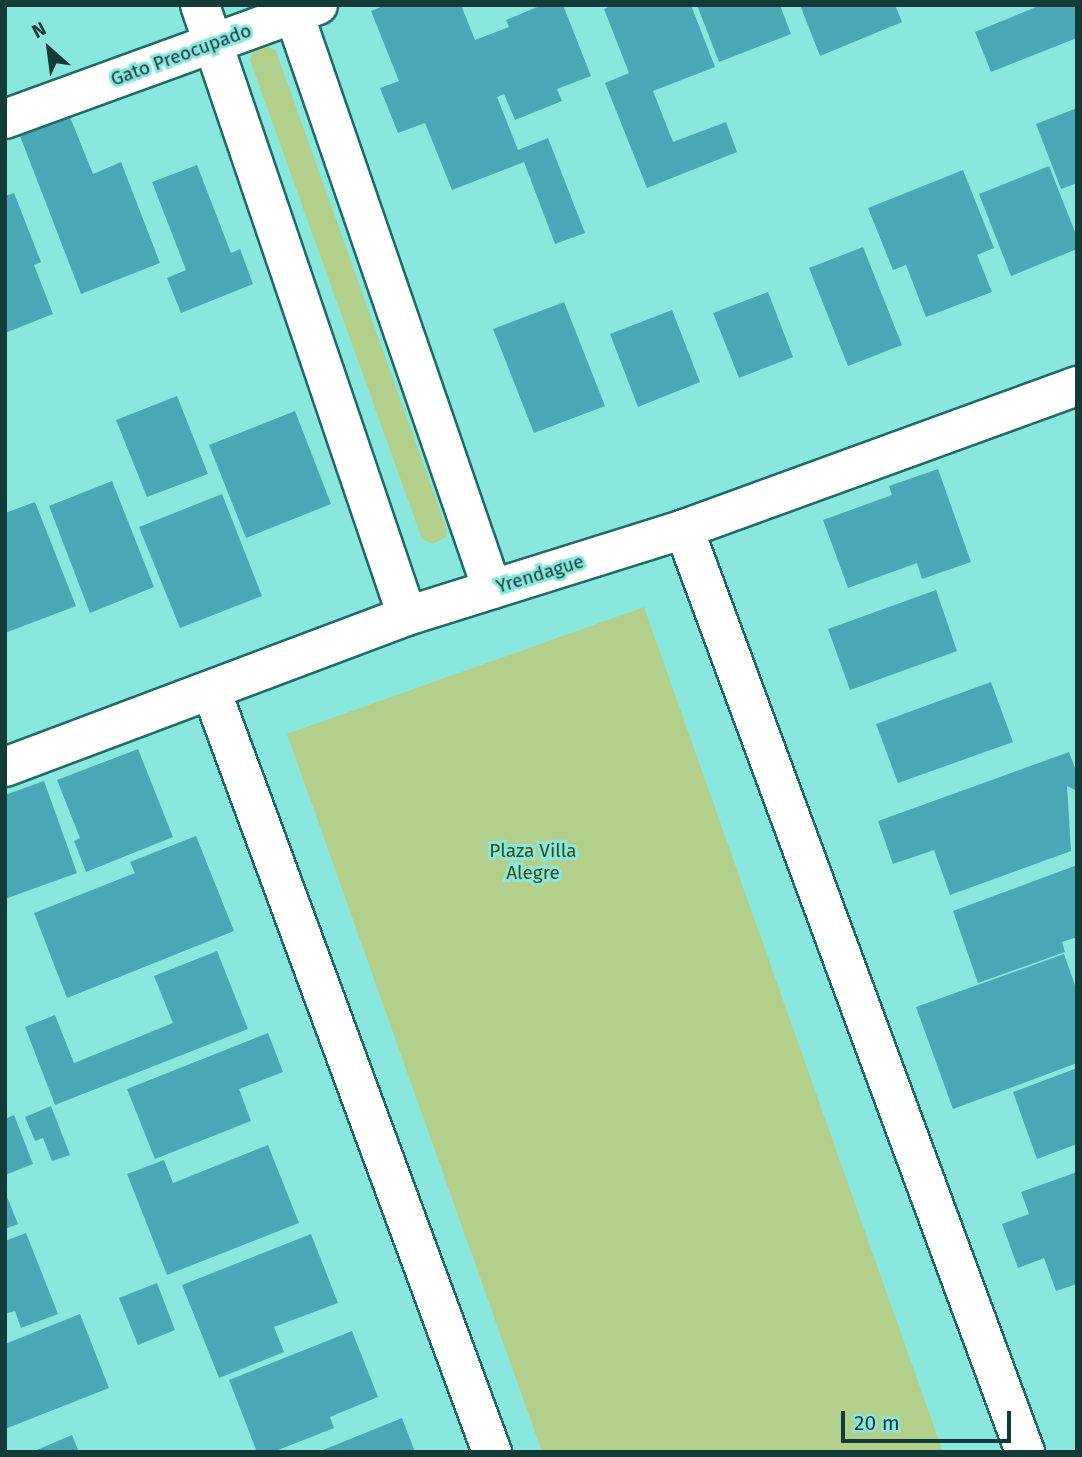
<!DOCTYPE html>
<style>
body{margin:0}
#map{position:relative;width:1082px;height:1457px;overflow:hidden;background:#89e7de;font-family:"Fira Sans",sans-serif}
div>[style]{position:absolute}
[style*='--x']{left:calc(var(--x)*1px);top:calc(var(--y)*1px);width:calc(var(--w)*1px);rotate:calc(var(--a)*1deg)}
.green>*{inset:0;background:#b2d08c}
.building>*{inset:0;background:#4aa8b6}
.roads{filter:drop-shadow(2px 0 #1f6b65) drop-shadow(-2px 0 #1f6b65) drop-shadow(0 2px #1f6b65) drop-shadow(0 -2px #1f6b65)}
.minor>*{height:38px;margin:-19px;padding:0 19px;transform-origin:19px;border-radius:19px;background:#fff}
span{translate:-50% -50%;white-space:nowrap;text-align:center;line-height:1.15;-webkit-text-stroke:6px #89e7de;paint-order:stroke}
.street-label{font-size:19px;color:#133b38}
.park-label{font-size:19px;color:#364c10}
.frame{position:absolute;inset:0;border:7px solid #133b38;pointer-events:none}
.north{position:absolute;left:14px;top:14px;width:70px;height:70px;-webkit-text-stroke:5px #89e7de;paint-order:stroke;rotate:332deg;font-size:19px;font-weight:700;line-height:28px;text-align:center;color:#133b38}
.north::after{content:'';display:block;margin:auto;width:24px;height:32px;background:#133b38;clip-path:polygon(50% 0,100% 100%,50% 72%,0 100%)}
.scale{position:absolute;left:841px;top:1411px;width:170px;height:32px;box-sizing:border-box;border:4px solid #133b38;border-top:0;padding-left:9px;font-size:21px;line-height:24px;white-space:nowrap;color:#133b38;-webkit-text-stroke:5px #89e7de;paint-order:stroke}
</style>
<div id="map">
<div class="green">
<i style="clip-path:polygon(264px 45px,276px 51px,447px 530px,446px 537px,433px 544px,422px 539px,250px 60px,252px 51px)"></i>
<i style="clip-path:polygon(644px 607px,943px 1452px,542px 1452px,287px 734px)"></i>
</div>
<div class="building">
<i style="clip-path:polygon(386px 5px,461px 5px,475px 40px,509px 27px,506px 20px,542px 5px,563px 5px,591px 76px,557px 89px,562px 101px,515px 120px,504px 94px,497px 97px,518px 150px,548px 138px,585px 233px,555px 244px,524px 162px,452px 190px,425px 123px,398px 133px,380px 88px,399px 81px,371px 11px)"></i>
<i style="clip-path:polygon(613px 5px,691px 5px,715px 67px,653px 91px,673px 142px,726px 122px,737px 152px,647px 188px,605px 83px,629px 73px,604px 9px)"></i>
<i style="clip-path:polygon(697px 5px,780px 5px,791px 34px,719px 62px)"></i>
<i style="clip-path:polygon(800px 5px,895px 5px,902px 22px,820px 56px)"></i>
<i style="clip-path:polygon(1041px 5px,1077px 5px,1077px 38px,991px 72px,975px 32px)"></i>
<i style="clip-path:polygon(1077px 108px,1077px 183px,1061px 189px,1036px 124px)"></i>
<i style="clip-path:polygon(70px 117px,93px 174px,121px 162px,160px 263px,81px 294px,20px 136px)"></i>
<i style="clip-path:polygon(197px 165px,231px 253px,240px 249px,253px 284px,181px 313px,167px 278px,186px 270px,152px 182px)"></i>
<i style="clip-path:polygon(1049px 166px,1077px 237px,1077px 249px,1011px 276px,979px 194px)"></i>
<i style="clip-path:polygon(963px 170px,994px 248px,977px 255px,992px 292px,926px 317px,906px 265px,893px 270px,868px 208px)"></i>
<i style="clip-path:polygon(14px 193px,41px 262px,34px 265px,53px 314px,5px 333px,5px 196px)"></i>
<i style="clip-path:polygon(863px 247px,902px 345px,848px 366px,809px 268px)"></i>
<i style="clip-path:polygon(768px 292px,793px 357px,739px 378px,713px 313px)"></i>
<i style="clip-path:polygon(564px 302px,605px 406px,534px 433px,493px 329px)"></i>
<i style="clip-path:polygon(672px 310px,700px 382px,638px 407px,610px 334px)"></i>
<i style="clip-path:polygon(177px 396px,208px 474px,147px 497px,116px 420px)"></i>
<i style="clip-path:polygon(295px 411px,331px 504px,246px 538px,209px 445px)"></i>
<i style="clip-path:polygon(938px 469px,971px 562px,922px 579px,917px 563px,848px 588px,823px 520px,892px 495px,889px 486px)"></i>
<i style="clip-path:polygon(112px 481px,154px 587px,90px 613px,49px 506px)"></i>
<i style="clip-path:polygon(222px 494px,262px 596px,180px 628px,139px 527px)"></i>
<i style="clip-path:polygon(35px 502px,76px 606px,5px 633px,5px 513px)"></i>
<i style="clip-path:polygon(936px 590px,957px 651px,850px 690px,828px 629px)"></i>
<i style="clip-path:polygon(991px 682px,1013px 742px,898px 783px,876px 724px)"></i>
<i style="clip-path:polygon(138px 749px,173px 837px,86px 872px,74px 841px,80px 838px,57px 780px)"></i>
<i style="clip-path:polygon(1069px 752px,1077px 773px,1077px 791px,1067px 786px,1071px 851px,950px 895px,934px 850px,893px 864px,878px 821px)"></i>
<i style="clip-path:polygon(44px 781px,77px 873px,5px 899px,5px 795px)"></i>
<i style="clip-path:polygon(196px 836px,234px 931px,67px 998px,34px 913px,135px 873px,130px 862px)"></i>
<i style="clip-path:polygon(1077px 865px,1077px 937px,1062px 942px,1065px 952px,978px 983px,953px 911px)"></i>
<i style="clip-path:polygon(217px 951px,248px 1029px,55px 1105px,25px 1027px,55px 1015px,74px 1063px,173px 1023px,154px 976px)"></i>
<i style="clip-path:polygon(1064px 954px,1077px 991px,1077px 1063px,953px 1109px,916px 1007px)"></i>
<i style="clip-path:polygon(268px 1033px,283px 1072px,239px 1089px,251px 1121px,155px 1159px,127px 1089px)"></i>
<i style="clip-path:polygon(1077px 1068px,1077px 1144px,1037px 1159px,1013px 1092px)"></i>
<i style="clip-path:polygon(51px 1106px,70px 1155px,52px 1161px,43px 1138px,35px 1141px,25px 1117px)"></i>
<i style="clip-path:polygon(14px 1115px,33px 1164px,5px 1175px,5px 1119px)"></i>
<i style="clip-path:polygon(268px 1145px,299px 1223px,167px 1275px,127px 1174px,164px 1160px,173px 1183px)"></i>
<i style="clip-path:polygon(1077px 1172px,1077px 1284px,1056px 1291px,1044px 1258px,1018px 1268px,1002px 1224px,1029px 1214px,1021px 1192px)"></i>
<i style="clip-path:polygon(5px 1192px,18px 1224px,5px 1229px)"></i>
<i style="clip-path:polygon(26px 1233px,58px 1314px,21px 1328px,15px 1311px,5px 1314px,5px 1241px)"></i>
<i style="clip-path:polygon(311px 1234px,338px 1303px,274px 1327px,284px 1352px,219px 1378px,182px 1285px)"></i>
<i style="clip-path:polygon(157px 1283px,175px 1330px,138px 1345px,119px 1298px)"></i>
<i style="clip-path:polygon(80px 1314px,109px 1388px,5px 1429px,5px 1344px)"></i>
<i style="clip-path:polygon(352px 1331px,378px 1397px,330px 1417px,334px 1428px,273px 1452px,257px 1452px,229px 1380px)"></i>
<i style="clip-path:polygon(402px 1418px,415px 1452px,318px 1452px)"></i>
<i style="clip-path:polygon(72px 1435px,79px 1452px,32px 1452px)"></i>
</div>
<div class="roads">
<div class="minor">
<i style="--x:200;--y:5;--w:645;--a:71.28"></i>
<i style="--x:291;--y:5;--w:618;--a:71.01"></i>
<i style="--x:5;--y:119;--w:333;--a:-20"></i>
<i style="--x:684;--y:529;--w:984;--a:69.72"></i>
<i style="--x:211;--y:690;--w:812;--a:69.76"></i>
<i style="--x:5;--y:767;--w:429;--a:-20.6"></i>
<i style="--x:407;--y:616;--w:290;--a:-17.4"></i>
<i style="--x:684;--y:529;--w:418;--a:-20"></i>
</div>
</div>
<div class="street-label">
<span style="left:181px;top:55px;rotate:-20deg">Gato Preocupado</span>
<span style="left:540px;top:574px;rotate:-17deg">Yrendague</span>
</div>
<div class="park-label">
<span style="left:533px;top:862px">Plaza Villa<br>Alegre</span>
</div>
<div class="frame"></div>
<div class="north">N</div>
<div class="scale">20 m</div>
</div>
